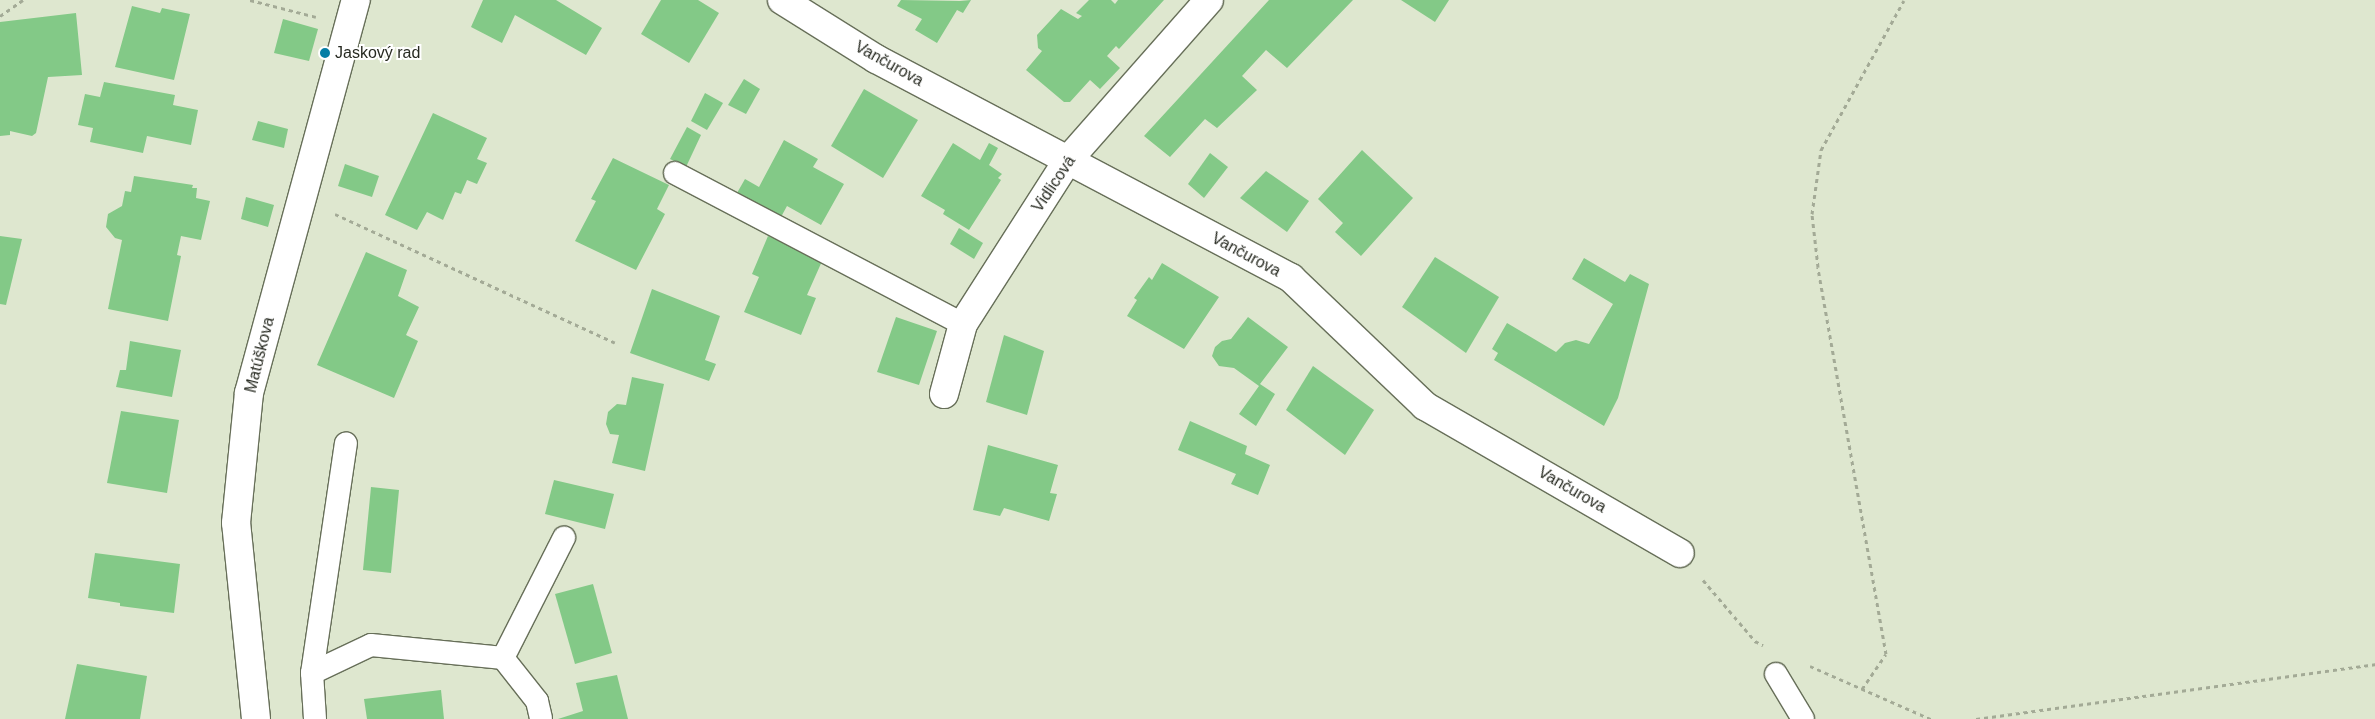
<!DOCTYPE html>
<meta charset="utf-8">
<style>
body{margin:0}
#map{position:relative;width:2375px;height:719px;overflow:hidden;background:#dee7cf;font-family:Helvetica,sans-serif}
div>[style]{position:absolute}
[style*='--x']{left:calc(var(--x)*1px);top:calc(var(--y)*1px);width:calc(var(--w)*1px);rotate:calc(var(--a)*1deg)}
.building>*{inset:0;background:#83c987}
.path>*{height:3px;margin-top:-1.5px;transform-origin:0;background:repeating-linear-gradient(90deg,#a3aa96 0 4px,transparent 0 8px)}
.roads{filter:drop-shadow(1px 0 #676f59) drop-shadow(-1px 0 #676f59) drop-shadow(0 1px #676f59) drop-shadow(0 -1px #676f59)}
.lane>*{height:22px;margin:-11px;padding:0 11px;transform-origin:11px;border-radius:11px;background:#fff}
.street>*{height:28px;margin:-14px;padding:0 14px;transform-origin:14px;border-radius:14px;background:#fff}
.dots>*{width:14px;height:14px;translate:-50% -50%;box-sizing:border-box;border:2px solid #fff;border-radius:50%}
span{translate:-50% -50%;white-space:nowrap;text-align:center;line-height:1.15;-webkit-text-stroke:4px #fff;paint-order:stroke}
.poi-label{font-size:16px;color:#272a21}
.left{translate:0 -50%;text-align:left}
.street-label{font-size:16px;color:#272a21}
</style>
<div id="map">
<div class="building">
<i style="clip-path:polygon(483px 0,556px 0,602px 28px,586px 55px,515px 15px,502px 43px,471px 27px)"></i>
<i style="clip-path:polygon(661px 0,698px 0,719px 13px,689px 63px,641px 34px)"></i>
<i style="clip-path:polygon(901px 0,960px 1px,971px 0,963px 13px,957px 10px,937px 43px,915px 30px,922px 19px,897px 6px)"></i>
<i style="clip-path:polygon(1089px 0,1111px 0,1115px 4px,1118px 0,1164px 0,1119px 49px,1116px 46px,1107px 56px,1120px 68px,1100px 89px,1090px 80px,1070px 102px,1064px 102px,1026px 70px,1042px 51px,1038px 48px,1037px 35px,1061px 9px,1078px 19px,1082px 16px,1076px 13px)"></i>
<i style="clip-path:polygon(1269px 0,1353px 0,1287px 68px,1266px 50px,1242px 76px,1257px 90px,1217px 128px,1205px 119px,1170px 157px,1144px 136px)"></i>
<i style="clip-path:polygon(1401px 0,1449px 0,1435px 22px)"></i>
<i style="clip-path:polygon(132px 6px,160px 13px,162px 8px,190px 14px,174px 80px,115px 67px)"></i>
<i style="clip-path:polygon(76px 13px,82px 75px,48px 77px,36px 133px,32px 136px,10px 131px,10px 135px,0 136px,0 22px)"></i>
<i style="clip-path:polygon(283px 19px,318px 29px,309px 61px,274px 53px)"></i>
<i style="clip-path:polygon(744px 79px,760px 89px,746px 114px,728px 105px)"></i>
<i style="clip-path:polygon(104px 82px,175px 95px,173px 105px,198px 110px,191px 145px,147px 136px,143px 153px,90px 142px,93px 128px,78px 125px,85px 94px,100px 97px)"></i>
<i style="clip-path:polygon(864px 89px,918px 120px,883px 178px,831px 146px)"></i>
<i style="clip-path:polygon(705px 93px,723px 103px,707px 130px,691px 121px)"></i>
<i style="clip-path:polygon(433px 113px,487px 138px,477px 159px,487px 163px,477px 184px,467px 180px,461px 194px,455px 192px,443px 220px,427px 212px,417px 230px,385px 215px)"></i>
<i style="clip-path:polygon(258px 121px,288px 129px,284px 148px,252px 140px)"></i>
<i style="clip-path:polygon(687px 127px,701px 135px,686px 167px,670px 159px)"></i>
<i style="clip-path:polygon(784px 140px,818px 159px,813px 167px,844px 184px,821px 225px,787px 206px,781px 217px,737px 193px,745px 179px,759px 187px)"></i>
<i style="clip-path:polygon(953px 143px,980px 160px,989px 143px,998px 148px,989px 165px,1002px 174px,998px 178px,1001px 180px,969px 230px,943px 214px,945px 210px,921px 196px)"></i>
<i style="clip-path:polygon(1362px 150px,1413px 198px,1361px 256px,1335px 232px,1343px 223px,1318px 199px)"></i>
<i style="clip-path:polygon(1210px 153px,1228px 167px,1204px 198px,1188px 184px)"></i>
<i style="clip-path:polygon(613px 158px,669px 185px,657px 209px,665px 214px,636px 270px,575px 241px,596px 201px,591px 199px)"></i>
<i style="clip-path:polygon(345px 164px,379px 176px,372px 197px,338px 186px)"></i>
<i style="clip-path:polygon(1266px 171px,1309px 201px,1287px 232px,1240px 198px)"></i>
<i style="clip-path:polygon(134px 176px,193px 185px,192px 188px,197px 188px,196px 198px,210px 201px,201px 240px,181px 236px,177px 255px,181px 256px,168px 321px,108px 309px,122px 240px,115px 238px,106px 227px,108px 214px,122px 206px,125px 191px,131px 192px)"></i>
<i style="clip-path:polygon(246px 197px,274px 205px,268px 227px,241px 219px)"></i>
<i style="clip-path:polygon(959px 228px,983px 243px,974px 259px,950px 244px)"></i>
<i style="clip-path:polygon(0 236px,22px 239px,6px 305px,0 304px)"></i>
<i style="clip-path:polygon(768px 236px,823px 259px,807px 295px,816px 298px,801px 335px,744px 312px,759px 277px,752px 274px)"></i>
<i style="clip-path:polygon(366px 252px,407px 270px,398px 296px,419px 307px,406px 335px,418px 341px,394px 398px,317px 365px)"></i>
<i style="clip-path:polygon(1435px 257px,1499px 297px,1466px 353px,1402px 307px)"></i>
<i style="clip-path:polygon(1584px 258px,1625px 282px,1630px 274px,1649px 284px,1618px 398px,1604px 426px,1494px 360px,1498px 353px,1492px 349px,1507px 323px,1556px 352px,1565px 343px,1576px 340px,1589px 344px,1613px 304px,1572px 279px)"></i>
<i style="clip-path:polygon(1162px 263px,1219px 297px,1184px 349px,1127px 316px,1137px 300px,1134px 298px,1149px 277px,1152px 280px)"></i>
<i style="clip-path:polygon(652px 289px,720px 316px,705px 360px,716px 364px,709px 381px,630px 353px)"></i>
<i style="clip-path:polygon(896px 317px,937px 331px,919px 385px,877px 372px)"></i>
<i style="clip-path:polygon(1248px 317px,1288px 347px,1260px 384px,1275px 394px,1256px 426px,1239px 414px,1259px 386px,1234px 368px,1219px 366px,1212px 356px,1215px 347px,1222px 341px,1231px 339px)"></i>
<i style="clip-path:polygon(1004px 335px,1044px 351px,1027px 415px,986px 402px)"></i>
<i style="clip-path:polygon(130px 341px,181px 350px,172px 397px,116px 387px,120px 370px,126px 370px)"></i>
<i style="clip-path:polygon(1313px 366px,1374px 410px,1345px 455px,1286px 410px)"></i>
<i style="clip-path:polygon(632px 377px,664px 384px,645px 471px,612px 463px,619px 435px,610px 434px,606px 424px,608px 412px,617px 404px,626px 405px)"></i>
<i style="clip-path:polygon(121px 411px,179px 420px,167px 493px,107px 483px)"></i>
<i style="clip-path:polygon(1190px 421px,1247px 446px,1245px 454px,1270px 465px,1258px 495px,1231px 484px,1236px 474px,1178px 450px)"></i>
<i style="clip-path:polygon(988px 445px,1058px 465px,1050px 493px,1057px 494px,1049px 521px,1004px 508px,1000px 516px,973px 510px)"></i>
<i style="clip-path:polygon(554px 480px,614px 494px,605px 529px,545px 514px)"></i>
<i style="clip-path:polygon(371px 487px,399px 490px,391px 573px,363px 570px)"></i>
<i style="clip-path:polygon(95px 553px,180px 564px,174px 613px,120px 606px,120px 603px,88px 598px)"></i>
<i style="clip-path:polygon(593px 584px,612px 653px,575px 664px,555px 594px)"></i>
<i style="clip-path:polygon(77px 664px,147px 676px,140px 719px,65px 719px)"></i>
<i style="clip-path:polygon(617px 675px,628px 719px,558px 719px,583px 711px,576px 683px)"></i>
<i style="clip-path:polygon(441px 690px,444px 719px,367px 719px,364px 699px)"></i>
</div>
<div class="path">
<i style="--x:250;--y:0;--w:68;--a:14.4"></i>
<i style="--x:0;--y:16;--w:28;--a:-35"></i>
<i style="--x:335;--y:214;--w:308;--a:24.7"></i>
<i style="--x:1703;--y:580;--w:82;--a:49.5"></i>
<i style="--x:1755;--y:641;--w:9;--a:27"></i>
<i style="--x:1810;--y:666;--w:132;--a:23.7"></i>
<i style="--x:1862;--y:689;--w:42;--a:-55.6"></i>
<i style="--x:1886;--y:654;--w:393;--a:-100"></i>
<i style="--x:1818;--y:267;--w:53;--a:-96.5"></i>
<i style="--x:1812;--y:214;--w:65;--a:-82"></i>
<i style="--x:1821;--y:150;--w:171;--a:-61"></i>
<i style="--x:1976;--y:719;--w:403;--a:-7.8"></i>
</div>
<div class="roads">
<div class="lane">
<i style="--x:675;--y:173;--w:325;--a:27.7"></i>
<i style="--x:503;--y:658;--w:135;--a:-63.1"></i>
<i style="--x:312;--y:673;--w:232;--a:-81.6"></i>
<i style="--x:1776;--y:674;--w:52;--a:59"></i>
<i style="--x:315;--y:719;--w:46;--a:-93.7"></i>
<i style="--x:312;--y:673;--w:65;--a:-25.4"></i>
<i style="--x:371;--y:645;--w:133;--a:5.6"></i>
<i style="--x:503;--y:658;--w:55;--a:51.7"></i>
<i style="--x:537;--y:701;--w:18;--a:77"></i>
</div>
<div class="street">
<i style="--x:782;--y:0;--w:111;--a:32.1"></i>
<i style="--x:876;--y:59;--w:469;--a:27.8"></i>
<i style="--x:1291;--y:278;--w:185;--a:43.7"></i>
<i style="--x:1425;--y:406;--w:294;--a:30"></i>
<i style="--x:944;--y:394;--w:73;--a:-74.8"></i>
<i style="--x:963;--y:324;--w:195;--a:-57.4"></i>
<i style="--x:1068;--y:160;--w:213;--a:-48.6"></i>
<i style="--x:256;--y:719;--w:197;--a:-95.8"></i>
<i style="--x:236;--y:523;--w:131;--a:-84.3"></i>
<i style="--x:249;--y:393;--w:407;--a:-74.8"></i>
</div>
</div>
<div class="dots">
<i style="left:325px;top:53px;background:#057ea5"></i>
</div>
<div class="poi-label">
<span class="left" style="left:335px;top:53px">Jaskový rad</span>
</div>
<div class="street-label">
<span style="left:889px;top:64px;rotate:29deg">Vančurova</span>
<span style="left:1054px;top:184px;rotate:-56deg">Vidlicová</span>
<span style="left:1246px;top:255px;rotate:28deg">Vančurova</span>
<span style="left:260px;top:355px;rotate:-76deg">Matúškova</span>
<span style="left:1572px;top:490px;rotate:30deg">Vančurova</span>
</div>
</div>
